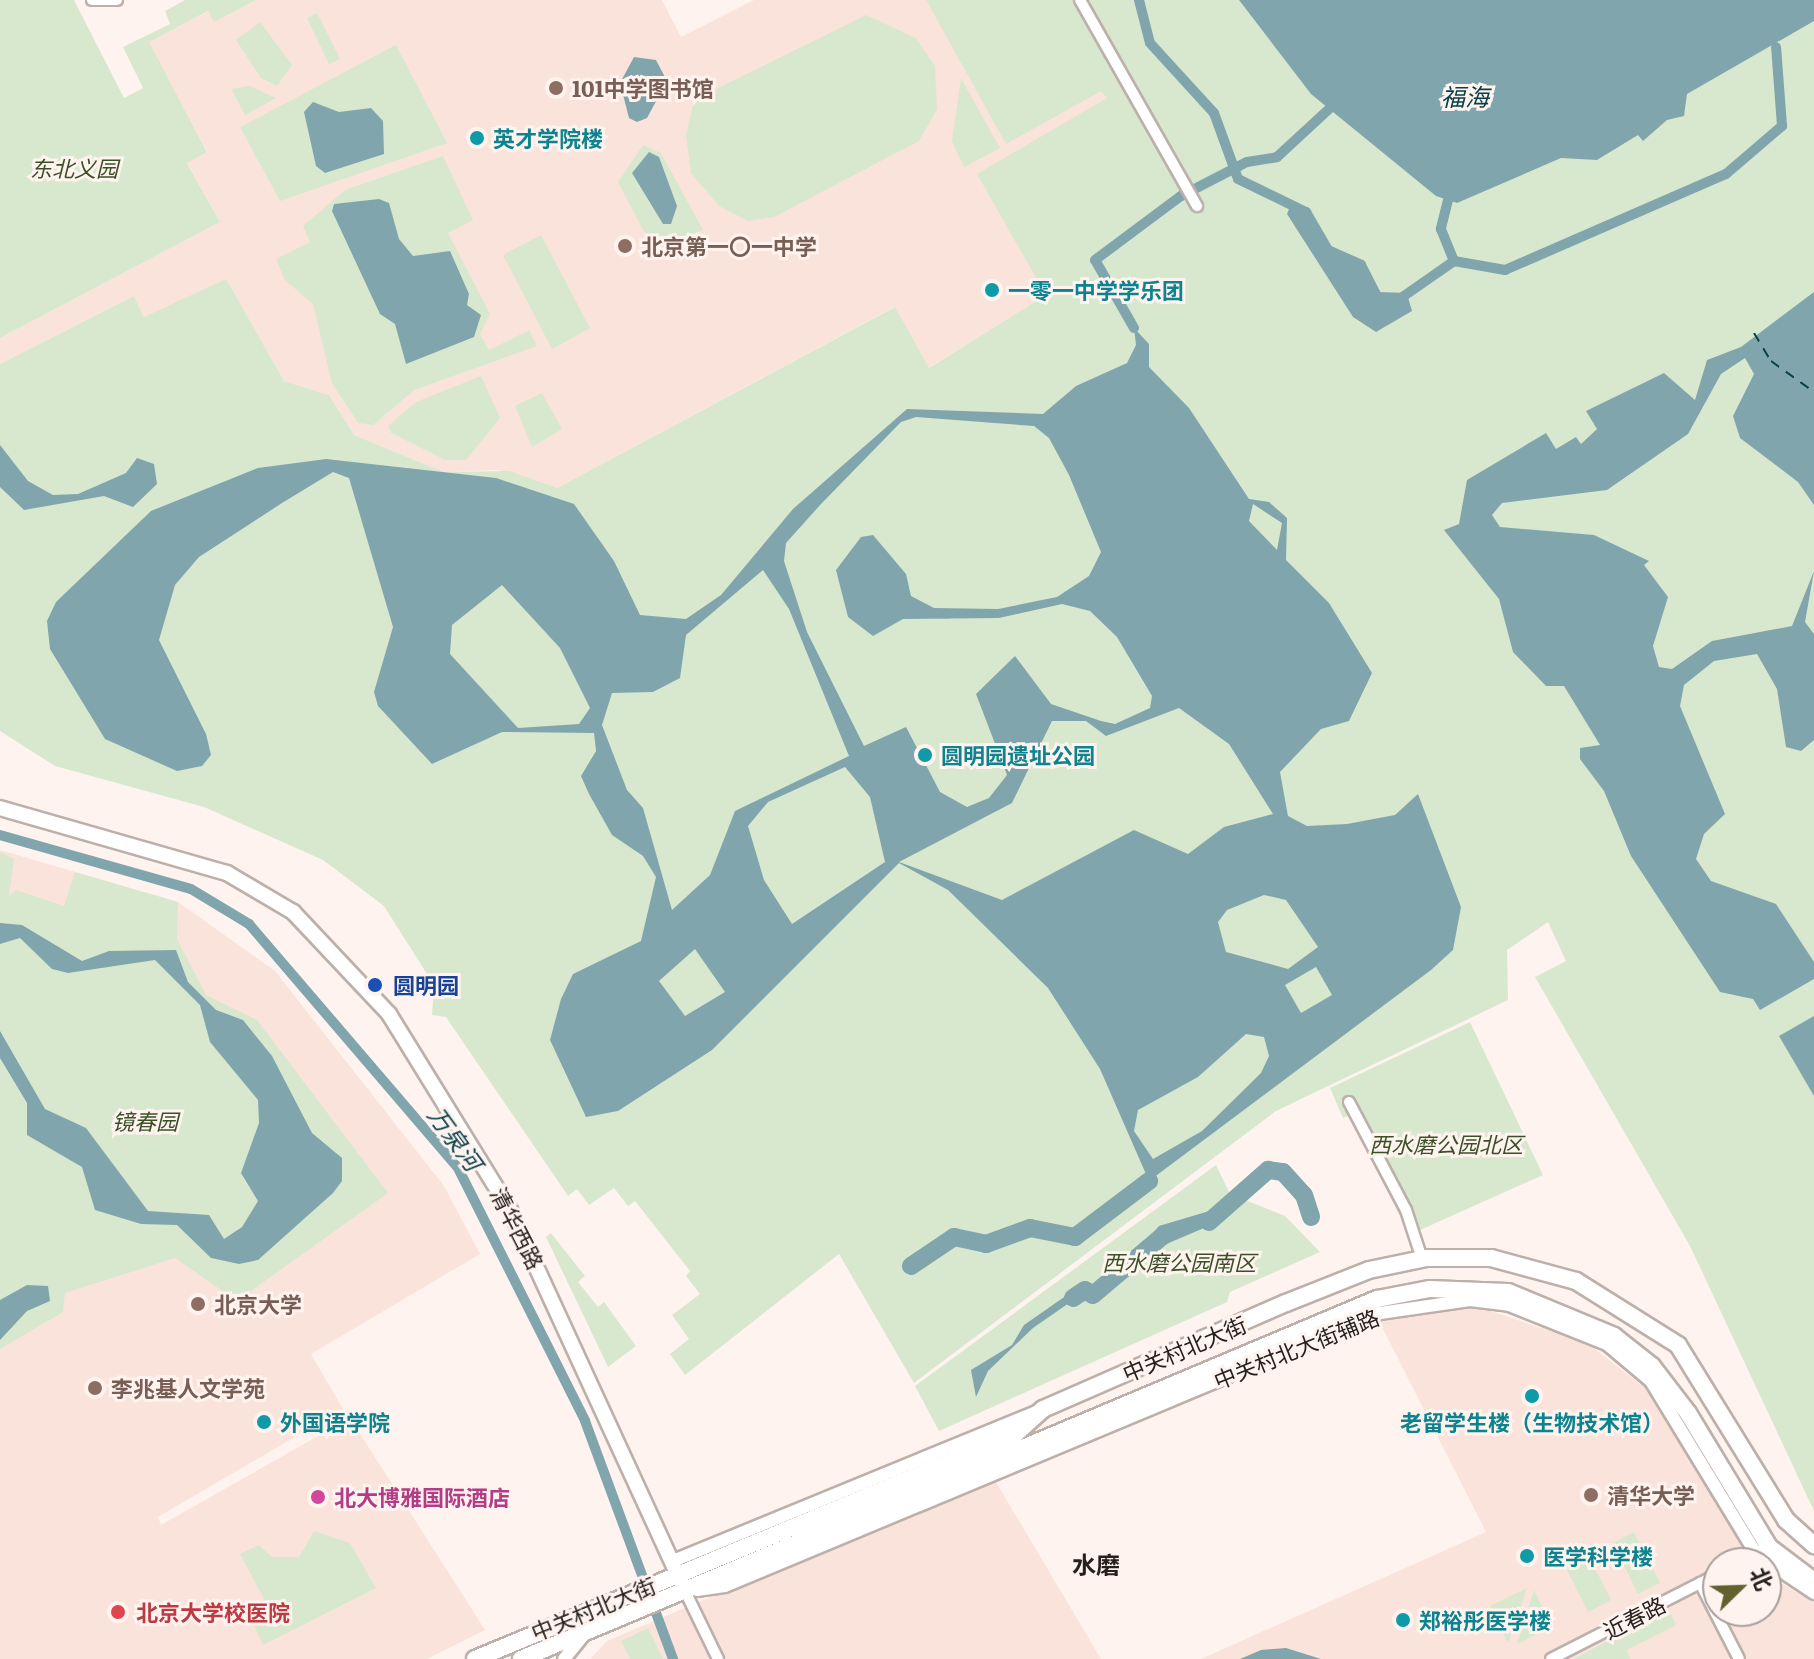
<!DOCTYPE html>
<meta charset="utf-8">
<style>
body{margin:0}
#map{position:relative;width:1814px;height:1659px;overflow:hidden;background:#fff3ef;font-family:Literata,"Noto Sans SC",serif}
div>[style]{position:absolute}
[style*='--x']{left:calc(var(--x)*1px);top:calc(var(--y)*1px);width:calc(var(--w)*1px);rotate:calc(var(--a)*1deg)}
.built>*{inset:0;background:#fae3db}
.green>*{inset:0;background:#d8e8ce}
.water>*{inset:0;background:#81a5ad}
.canal>*{height:10px;margin:-5px;padding:0 5px;transform-origin:5px;border-radius:5px;background:#81a5ad}
.river>*{height:18px;margin:-9px;padding:0 9px;transform-origin:9px;border-radius:9px;background:#81a5ad}
.ferry>*{height:2px;margin-top:-1px;transform-origin:0;background:repeating-linear-gradient(90deg,#07404a 0 10px,transparent 0 18px)}
.roads{filter:drop-shadow(2px 0 #bdb0aa) drop-shadow(-2px 0 #bdb0aa) drop-shadow(0 2px #bdb0aa) drop-shadow(0 -2px #bdb0aa)}
.minor>*{height:10px;margin:-5px;padding:0 5px;transform-origin:5px;border-radius:5px;background:#fff}
.tertiary>*{height:12px;margin:-6px;padding:0 6px;transform-origin:6px;border-radius:6px;background:#fff}
.secondary>*{height:14px;margin:-7px;padding:0 7px;transform-origin:7px;border-radius:7px;background:#fff}
.primary>*{height:16px;margin:-8px;padding:0 8px;transform-origin:8px;border-radius:8px;background:#fff}
.dots>*{width:22px;height:22px;translate:-50% -50%;box-sizing:border-box;border:4px solid #fff3ef;border-radius:50%}
span{translate:-50% -50%;white-space:nowrap;text-align:center;line-height:1.15;-webkit-text-stroke:6px #fff3ef;paint-order:stroke}
.education-label{font-size:22px;color:#785e54;font-weight:700}
.left{translate:0 -50%;text-align:left}
.culture-label{font-size:22px;color:#0d838f;font-weight:700}
.park-label{font-size:22px;color:#3a5128;font-style:italic}
.transit-label{font-size:22px;color:#164399;font-weight:700}
.street-label{font-size:22px;color:#26211f}
.hotel-label{font-size:22px;color:#b23c85;font-weight:700}
.health-label{font-size:22px;color:#be3a42;font-weight:700}
.water-label{font-size:24px;color:#07404a;font-style:italic}
.neighbourhood-label{font-size:24px;color:#26211f;font-weight:700}
.north{position:absolute;left:1702px;top:1547px;width:80px;height:80px;box-sizing:border-box;background:#fff3ef;border:2px solid #a89f9c;border-radius:50%;rotate:67deg;font-size:22px;font-weight:700;line-height:32px;text-align:center;color:#26211f}
.north::after{content:'';display:block;margin:auto;width:28px;height:36px;background:#63612d;clip-path:polygon(50% 0,100% 100%,50% 72%,0 100%)}
</style>
<div id="map">
<div class="built">
<i style="clip-path:polygon(256px 0,662px 0,681px 37px,754px 0,1050px 0,1107px 98px,1032px 269px,1047px 295px,928px 368px,894px 307px,557px 488px,542px 486px,498px 470px,444px 472px,354px 435px,329px 395px,284px 381px,226px 280px,144px 317px,134px 296px,0 364px,0 338px,220px 222px,187px 162px,207px 151px,148px 42px,209px 11px,215px 21px)"></i>
<i style="clip-path:polygon(0 850px,178px 902px,275px 971px,444px 1186px,480px 1254px,311px 1354px,343px 1409px,158px 1517px,161px 1525px,350px 1418px,485px 1630px,427px 1659px,0 1659px)"></i>
<i style="clip-path:polygon(1469px 1304px,1587px 1343px,1658px 1398px,1755px 1563px,1718px 1563px,1718px 1611px,1766px 1611px,1766px 1574px,1814px 1603px,1814px 1659px,1201px 1659px,1486px 1532px,1379px 1321px,1425px 1306px)"></i>
<i style="clip-path:polygon(993px 1477px,1101px 1659px,590px 1659px,607px 1641px)"></i>
</div>
<div class="green">
<i style="clip-path:polygon(0 0,74px 0,124px 98px,143px 88px,123px 47px,170px 24px,165px 11px,185px 0,256px 0,214px 22px,208px 11px,149px 42px,207px 152px,187px 163px,220px 222px,0 338px)"></i>
<i style="clip-path:polygon(926px 0,1814px 0,1814px 1511px,1690px 1246px,1535px 977px,1566px 961px,1548px 922px,1507px 950px,1508px 1000px,1276px 1111px,914px 1383px,839px 1254px,685px 1375px,670px 1354px,689px 1339px,672px 1315px,700px 1294px,686px 1276px,690px 1271px,635px 1201px,628px 1206px,614px 1188px,589px 1205px,577px 1189px,568px 1196px,446px 1017px,432px 1015px,434px 985px,384px 906px,323px 860px,204px 807px,55px 766px,0 731px,0 364px,134px 296px,144px 317px,226px 279px,284px 381px,329px 395px,354px 435px,444px 472px,509px 471px,557px 488px,895px 307px,929px 368px,1046px 295px,977px 174px,1107px 98px,1101px 91px,1006px 144px)"></i>
<i style="clip-path:polygon(317px 13px,340px 59px,329px 64px,307px 18px)"></i>
<i style="clip-path:polygon(866px 15px,916px 38px,935px 66px,937px 109px,919px 141px,774px 217px,748px 221px,719px 206px,691px 173px,686px 135px,694px 100px)"></i>
<i style="clip-path:polygon(260px 22px,292px 65px,277px 86px,261px 78px,236px 40px)"></i>
<i style="clip-path:polygon(396px 45px,447px 143px,280px 201px,240px 127px)"></i>
<i style="clip-path:polygon(961px 78px,1000px 148px,964px 167px,952px 141px)"></i>
<i style="clip-path:polygon(250px 86px,276px 98px,245px 115px,231px 89px)"></i>
<i style="clip-path:polygon(643px 145px,661px 153px,703px 230px,653px 249px,618px 182px)"></i>
<i style="clip-path:polygon(443px 156px,473px 220px,448px 233px,490px 314px,480px 334px,489px 350px,529px 330px,537px 346px,414px 390px,373px 425px,358px 423px,332px 383px,313px 304px,285px 280px,276px 259px,310px 242px,303px 226px,345px 190px)"></i>
<i style="clip-path:polygon(541px 235px,590px 328px,552px 349px,503px 255px)"></i>
<i style="clip-path:polygon(481px 376px,500px 418px,466px 460px,445px 460px,391px 433px,388px 426px,416px 402px)"></i>
<i style="clip-path:polygon(542px 393px,562px 429px,532px 447px,515px 406px)"></i>
<i style="clip-path:polygon(0 852px,14px 859px,9px 896px,16px 890px,64px 906px,75px 872px,178px 902px,177px 939px,206px 995px,257px 1020px,388px 1193px,237px 1301px,175px 1258px,65px 1293px,63px 1312px,0 1349px)"></i>
<i style="clip-path:polygon(1470px 1022px,1543px 1175px,1409px 1235px,1354px 1114px,1343px 1118px,1330px 1088px)"></i>
<i style="clip-path:polygon(1216px 1165px,1230px 1194px,1285px 1216px,1320px 1252px,1230px 1292px,1227px 1302px,939px 1431px,915px 1386px)"></i>
<i style="clip-path:polygon(551px 1233px,585px 1276px,578px 1282px,598px 1307px,604px 1302px,636px 1346px,608px 1367px,546px 1237px)"></i>
<i style="clip-path:polygon(314px 1531px,350px 1543px,376px 1588px,263px 1645px,247px 1610px,264px 1599px,240px 1554px,259px 1545px,272px 1557px,299px 1557px)"></i>
<i style="clip-path:polygon(1634px 1532px,1660px 1583px,1638px 1594px,1613px 1543px)"></i>
<i style="clip-path:polygon(1588px 1555px,1611px 1600px,1588px 1612px,1565px 1566px)"></i>
<i style="clip-path:polygon(1527px 1588px,1508px 1643px,1490px 1606px)"></i>
<i style="clip-path:polygon(1534px 1590px,1552px 1627px,1517px 1644px)"></i>
<i style="clip-path:polygon(1668px 1608px,1676px 1625px,1627px 1650px,1630px 1659px,1574px 1659px)"></i>
<i style="clip-path:polygon(648px 1628px,663px 1659px,630px 1659px,621px 1641px)"></i>
</div>
<div class="water">
<i style="clip-path:polygon(1239px 0,1814px 0,1814px 21px,1687px 94px,1684px 116px,1667px 120px,1643px 141px,1638px 135px,1597px 160px,1561px 158px,1457px 203px,1436px 196px,1311px 94px)"></i>
<i style="clip-path:polygon(634px 57px,656px 60px,667px 81px,647px 118px,637px 122px,629px 118px,620px 83px)"></i>
<i style="clip-path:polygon(313px 102px,339px 112px,371px 108px,383px 121px,384px 154px,325px 173px,316px 166px,304px 112px)"></i>
<i style="clip-path:polygon(649px 152px,659px 157px,677px 206px,671px 224px,663px 224px,632px 173px)"></i>
<i style="clip-path:polygon(379px 199px,389px 203px,399px 239px,413px 256px,450px 251px,469px 294px,467px 305px,481px 315px,474px 337px,406px 364px,395px 324px,380px 314px,332px 211px,334px 204px)"></i>
<i style="clip-path:polygon(1291px 204px,1306px 212px,1328px 250px,1361px 265px,1377px 297px,1407px 294px,1412px 311px,1376px 332px,1353px 317px,1287px 214px)"></i>
<i style="clip-path:polygon(1814px 292px,1814px 505px,1798px 482px,1740px 438px,1733px 416px,1754px 374px,1745px 358px,1721px 374px,1688px 434px,1607px 490px,1502px 503px,1492px 515px,1500px 527px,1594px 535px,1649px 561px,1644px 565px,1668px 597px,1653px 646px,1659px 667px,1672px 669px,1712px 641px,1792px 626px,1814px 571px,1805px 622px,1814px 634px,1814px 740px,1801px 751px,1786px 747px,1777px 689px,1757px 654px,1714px 661px,1684px 685px,1680px 706px,1725px 814px,1704px 834px,1696px 859px,1711px 881px,1776px 904px,1814px 962px,1814px 979px,1760px 1010px,1753px 999px,1720px 992px,1631px 856px,1604px 791px,1580px 759px,1580px 748px,1600px 745px,1564px 686px,1546px 686px,1513px 652px,1499px 599px,1444px 530px,1459px 524px,1467px 480px,1546px 433px,1556px 449px,1576px 437px,1581px 444px,1597px 429px,1586px 411px,1664px 373px,1695px 400px,1707px 360px,1741px 347px)"></i>
<i style="clip-path:polygon(evenodd,1134px 328px,1149px 344px,1149px 367px,1189px 408px,1249px 499px,1269px 502px,1287px 518px,1286px 560px,1329px 603px,1372px 673px,1349px 721px,1321px 729px,1280px 772px,1288px 816px,1307px 826px,1347px 824px,1395px 815px,1418px 794px,1461px 907px,1453px 950px,1431px 970px,1149px 1181px,1100px 1069px,1048px 988px,948px 890px,899px 863px,712px 1050px,618px 1111px,586px 1117px,550px 1040px,561px 999px,573px 974px,641px 941px,656px 877px,643px 856px,612px 835px,589px 794px,581px 776px,596px 751px,594px 733px,502px 732px,432px 764px,378px 706px,374px 692px,393px 627px,349px 478px,333px 472px,282px 503px,199px 557px,175px 585px,159px 640px,206px 734px,211px 755px,202px 766px,177px 771px,105px 739px,50px 649px,47px 621px,56px 602px,151px 511px,258px 468px,326px 459px,496px 478px,574px 504px,614px 561px,640px 615px,686px 619px,721px 595px,793px 509px,907px 409px,1043px 414px,1076px 386px,1127px 363px,1136px 345px,1134px 328px,916px 417px,1034px 426px,1049px 438px,1069px 475px,1101px 552px,1089px 576px,1057px 597px,998px 609px,934px 608px,911px 596px,906px 574px,873px 535px,861px 537px,836px 570px,848px 617px,873px 636px,903px 619px,999px 618px,1062px 604px,1090px 611px,1117px 637px,1152px 696px,1150px 708px,1115px 724px,1101px 721px,1051px 704px,1015px 656px,976px 694px,1007px 775px,989px 798px,967px 807px,940px 792px,906px 727px,864px 746px,807px 632px,784px 561px,786px 543px,821px 504px,901px 422px,916px 417px,1134px 328px,1253px 504px,1282px 523px,1277px 550px,1249px 521px,1253px 504px,1134px 328px,763px 570px,789px 609px,849px 756px,735px 811px,710px 875px,672px 910px,643px 808px,627px 790px,602px 725px,612px 693px,653px 692px,680px 678px,686px 635px,763px 570px,1134px 328px,502px 585px,560px 648px,590px 708px,579px 724px,518px 728px,450px 654px,452px 625px,502px 585px,1134px 328px,1179px 708px,1229px 744px,1273px 814px,1224px 827px,1188px 854px,1134px 830px,1002px 900px,899px 862px,1012px 803px,1052px 721px,1086px 721px,1106px 736px,1179px 708px,1134px 328px,845px 767px,870px 797px,885px 862px,792px 924px,764px 880px,748px 826px,768px 802px,845px 767px,1134px 328px,1264px 895px,1286px 900px,1318px 947px,1288px 969px,1226px 952px,1218px 922px,1227px 910px,1264px 895px,1134px 328px,695px 949px,725px 992px,685px 1016px,659px 981px,695px 949px,1134px 328px,1316px 967px,1332px 995px,1301px 1013px,1285px 985px,1316px 967px,1134px 328px,1246px 1034px,1264px 1037px,1269px 1056px,1261px 1073px,1202px 1131px,1153px 1159px,1134px 1131px,1138px 1110px,1198px 1077px,1246px 1034px)"></i>
<i style="clip-path:polygon(0 445px,28px 481px,53px 495px,78px 494px,126px 473px,137px 458px,154px 464px,157px 484px,133px 507px,104px 496px,24px 510px,0 487px)"></i>
<i style="clip-path:polygon(0 923px,22px 925px,82px 961px,109px 951px,176px 950px,188px 982px,216px 1010px,243px 1020px,272px 1056px,312px 1133px,342px 1158px,342px 1181px,333px 1193px,258px 1260px,239px 1264px,211px 1258px,177px 1225px,141px 1224px,95px 1210px,82px 1167px,27px 1135px,27px 1103px,0 1058px,0 1031px,45px 1109px,86px 1128px,148px 1211px,209px 1215px,224px 1239px,242px 1227px,258px 1201px,241px 1173px,259px 1123px,258px 1100px,210px 1042px,200px 1005px,155px 960px,68px 973px,52px 969px,20px 938px,0 944px)"></i>
<i style="clip-path:polygon(1814px 1016px,1814px 1096px,1779px 1036px)"></i>
<i style="clip-path:polygon(1226px 1206px,1211px 1225px,1143px 1254px,1091px 1296px,1082px 1294px,1033px 1328px,988px 1371px,976px 1397px,971px 1370px,1012px 1345px,1024px 1325px,1080px 1286px,1094px 1287px,1120px 1270px,1159px 1226px)"></i>
<i style="clip-path:polygon(27px 1285px,48px 1286px,50px 1301px,27px 1311px,0 1340px,0 1300px)"></i>
<i style="clip-path:polygon(1286px 1648px,1321px 1659px,1240px 1659px,1261px 1650px)"></i>
</div>
<div class="canal">
<i style="--x:1139;--y:0;--w:44;--a:75.7"></i>
<i style="--x:1150;--y:43;--w:95;--a:47.6"></i>
<i style="--x:1214;--y:113;--w:70;--a:70"></i>
<i style="--x:1238;--y:179;--w:76;--a:25.9"></i>
<i style="--x:1306;--y:212;--w:44;--a:59.9"></i>
<i style="--x:1328;--y:250;--w:36;--a:24"></i>
<i style="--x:1361;--y:265;--w:36;--a:63"></i>
<i style="--x:1377;--y:297;--w:24;--a:2"></i>
<i style="--x:1401;--y:298;--w:65;--a:-34.9"></i>
<i style="--x:1454;--y:261;--w:52;--a:10"></i>
<i style="--x:1505;--y:270;--w:241;--a:-23.5"></i>
<i style="--x:1726;--y:174;--w:74;--a:-40.6"></i>
<i style="--x:1782;--y:126;--w:79;--a:-94.3"></i>
<i style="--x:1448;--y:200;--w:30;--a:104"></i>
<i style="--x:1441;--y:229;--w:35;--a:68"></i>
<i style="--x:1134;--y:328;--w:78;--a:-119.8"></i>
<i style="--x:1095;--y:260;--w:107;--a:-36.7"></i>
<i style="--x:1181;--y:196;--w:74;--a:-27.3"></i>
<i style="--x:1247;--y:162;--w:30;--a:-9"></i>
<i style="--x:1277;--y:157;--w:71;--a:-42.7"></i>
<i style="--x:0;--y:835;--w:198;--a:15.8"></i>
<i style="--x:191;--y:889;--w:68;--a:31.1"></i>
<i style="--x:249;--y:924;--w:321;--a:49.4"></i>
<i style="--x:458;--y:1168;--w:283;--a:63.3"></i>
<i style="--x:585;--y:1421;--w:254;--a:69.7"></i>
</div>
<div class="river">
<i style="--x:1209;--y:1222;--w:79;--a:-41.4"></i>
<i style="--x:1268;--y:1170;--w:15;--a:8"></i>
<i style="--x:1283;--y:1172;--w:31;--a:48"></i>
<i style="--x:1304;--y:1195;--w:23;--a:72"></i>
<i style="--x:911;--y:1266;--w:52;--a:-34"></i>
<i style="--x:954;--y:1237;--w:33;--a:12"></i>
<i style="--x:986;--y:1244;--w:47;--a:-20"></i>
<i style="--x:1030;--y:1228;--w:46;--a:11.3"></i>
<i style="--x:1075;--y:1237;--w:93;--a:-37.1"></i>
<i style="--x:1073;--y:1298;--w:14;--a:-34"></i>
<i style="--x:1085;--y:1290;--w:9;--a:32"></i>
<i style="--x:1093;--y:1295;--w:94;--a:-40.3"></i>
</div>
<div class="ferry">
<i style="--x:1754;--y:333;--w:33;--a:59"></i>
<i style="--x:1771;--y:361;--w:53;--a:35.8"></i>
</div>
<div class="roads">
<div class="minor">
<i style="--x:92;--y:0;--w:25;--a:0"></i>
<i style="--x:1080;--y:0;--w:237;--a:60.4"></i>
<i style="--x:1349;--y:1102;--w:122;--a:62.2"></i>
<i style="--x:1406;--y:1210;--w:52;--a:71.9"></i>
<i style="--x:1740;--y:1563;--w:26;--a:-31"></i>
<i style="--x:1700;--y:1583;--w:85;--a:62.8"></i>
<i style="--x:685;--y:1591;--w:76;--a:64.1"></i>
<i style="--x:1551;--y:1659;--w:187;--a:-27"></i>
</div>
<div class="tertiary">
<i style="--x:673;--y:1561;--w:392;--a:-22.3"></i>
<i style="--x:697;--y:1590;--w:28;--a:-8"></i>
<i style="--x:725;--y:1586;--w:710;--a:-22.63"></i>
<i style="--x:1380;--y:1313;--w:91;--a:-8.2"></i>
<i style="--x:1470;--y:1300;--w:39;--a:7"></i>
<i style="--x:1509;--y:1305;--w:105;--a:21.7"></i>
<i style="--x:1607;--y:1344;--w:57;--a:40.1"></i>
<i style="--x:1651;--y:1381;--w:202;--a:58.7"></i>
<i style="--x:1756;--y:1554;--w:70;--a:33.9"></i>
<i style="--x:564;--y:1659;--w:33;--a:-51"></i>
</div>
<div class="secondary">
<i style="--x:0;--y:808;--w:236;--a:16"></i>
<i style="--x:227;--y:873;--w:77;--a:30.6"></i>
<i style="--x:293;--y:912;--w:140;--a:46.7"></i>
<i style="--x:389;--y:1014;--w:230;--a:58.3"></i>
<i style="--x:510;--y:1210;--w:412;--a:65.3"></i>
</div>
<div class="primary">
<i style="--x:475;--y:1659;--w:582;--a:-22.51"></i>
<i style="--x:1013;--y:1436;--w:40;--a:-42"></i>
<i style="--x:1043;--y:1409;--w:265;--a:-23.6"></i>
<i style="--x:1286;--y:1303;--w:89;--a:-21.7"></i>
<i style="--x:1369;--y:1270;--w:59;--a:-11.7"></i>
<i style="--x:1427;--y:1258;--w:64;--a:0"></i>
<i style="--x:1491;--y:1258;--w:88;--a:15.1"></i>
<i style="--x:1576;--y:1281;--w:120;--a:32.1"></i>
<i style="--x:1678;--y:1345;--w:206;--a:58.3"></i>
<i style="--x:1786;--y:1520;--w:38;--a:42"></i>
<i style="--x:521;--y:1659;--w:929;--a:-22.81"></i>
<i style="--x:1377;--y:1299;--w:54;--a:-10.7"></i>
<i style="--x:1430;--y:1289;--w:78;--a:2.2"></i>
<i style="--x:1508;--y:1292;--w:115;--a:22.5"></i>
<i style="--x:1614;--y:1336;--w:48;--a:38.3"></i>
<i style="--x:1652;--y:1366;--w:59;--a:52.5"></i>
<i style="--x:1688;--y:1413;--w:157;--a:58.8"></i>
<i style="--x:1769;--y:1547;--w:56;--a:37.1"></i>
</div>
</div>
<div class="dots">
<i style="left:556px;top:88px;background:#8d6e63"></i>
<i style="left:477px;top:138px;background:#0f9aa8"></i>
<i style="left:625px;top:246px;background:#8d6e63"></i>
<i style="left:992px;top:290px;background:#0f9aa8"></i>
<i style="left:925px;top:755px;background:#0f9aa8"></i>
<i style="left:375px;top:985px;background:#1a4fb4"></i>
<i style="left:198px;top:1304px;background:#8d6e63"></i>
<i style="left:95px;top:1388px;background:#8d6e63"></i>
<i style="left:1532px;top:1396px;background:#0f9aa8"></i>
<i style="left:264px;top:1422px;background:#0f9aa8"></i>
<i style="left:1591px;top:1495px;background:#8d6e63"></i>
<i style="left:318px;top:1497px;background:#d1479c"></i>
<i style="left:1527px;top:1556px;background:#0f9aa8"></i>
<i style="left:118px;top:1612px;background:#e0444e"></i>
<i style="left:1403px;top:1620px;background:#0f9aa8"></i>
</div>
<div class="education-label">
<span class="left" style="left:572px;top:88px">101中学图书馆</span>
<span class="left" style="left:641px;top:246px">北京第一〇一中学</span>
<span class="left" style="left:214px;top:1304px">北京大学</span>
<span class="left" style="left:111px;top:1388px">李兆基人文学苑</span>
<span class="left" style="left:1607px;top:1495px">清华大学</span>
</div>
<div class="culture-label">
<span class="left" style="left:493px;top:138px">英才学院楼</span>
<span class="left" style="left:1008px;top:290px">一零一中学学乐团</span>
<span class="left" style="left:941px;top:755px">圆明园遗址公园</span>
<span class="left" style="left:280px;top:1422px">外国语学院</span>
<span style="left:1532px;top:1422px">老留学生楼（生物技术馆）</span>
<span class="left" style="left:1543px;top:1556px">医学科学楼</span>
<span class="left" style="left:1419px;top:1620px">郑裕彤医学楼</span>
</div>
<div class="park-label">
<span style="left:74px;top:168px">东北义园</span>
<span style="left:145px;top:1121px">镜春园</span>
<span style="left:1446px;top:1144px">西水磨公园北区</span>
<span style="left:1179px;top:1262px">西水磨公园南区</span>
</div>
<div class="transit-label">
<span class="left" style="left:393px;top:985px">圆明园</span>
</div>
<div class="street-label">
<span style="left:518px;top:1228px;rotate:63deg">清华西路</span>
<span style="left:1184px;top:1348px;rotate:-23deg">中关村北大街</span>
<span style="left:1296px;top:1348px;rotate:-22deg">中关村北大街辅路</span>
<span style="left:593px;top:1608px;rotate:-22deg">中关村北大街</span>
<span style="left:1634px;top:1617px;rotate:-27deg">近春路</span>
</div>
<div class="hotel-label">
<span class="left" style="left:334px;top:1497px">北大博雅国际酒店</span>
</div>
<div class="health-label">
<span class="left" style="left:136px;top:1612px">北京大学校医院</span>
</div>
<div class="water-label">
<span style="left:1465px;top:96px">福海</span>
<span style="left:456px;top:1138px;rotate:54deg">万泉河</span>
</div>
<div class="neighbourhood-label">
<span style="left:1096px;top:1564px">水磨</span>
</div>
<div class="north">北</div>
</div>
